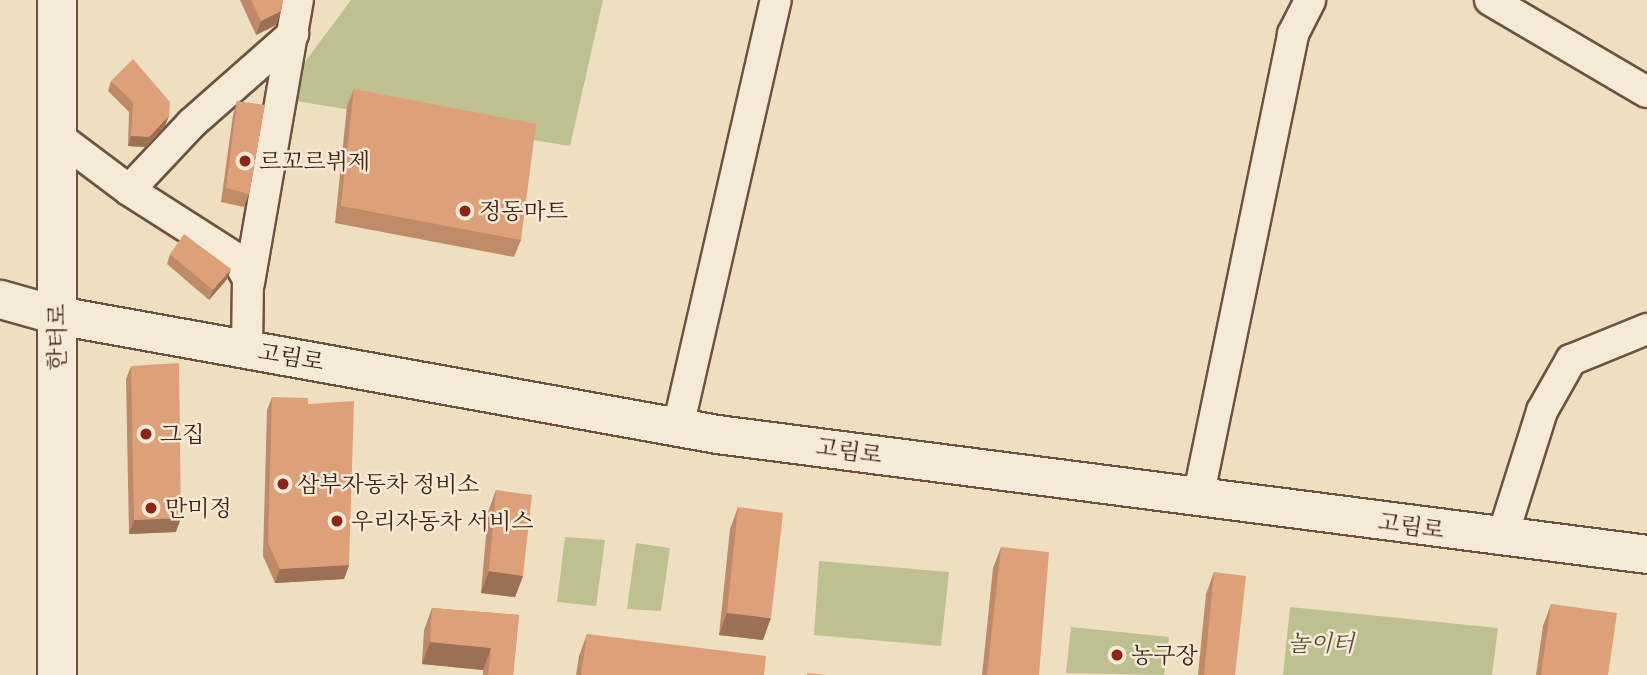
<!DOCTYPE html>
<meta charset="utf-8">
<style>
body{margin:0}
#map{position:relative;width:1647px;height:675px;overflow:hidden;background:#efdfc1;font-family:"EB Garamond","Noto Serif KR",serif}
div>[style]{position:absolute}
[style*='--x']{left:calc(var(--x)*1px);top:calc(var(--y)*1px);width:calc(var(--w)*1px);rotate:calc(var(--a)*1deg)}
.green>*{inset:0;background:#bfc08f}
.roads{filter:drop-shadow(2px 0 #6c5341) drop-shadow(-2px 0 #6c5341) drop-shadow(0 2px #6c5341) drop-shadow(0 -2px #6c5341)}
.minor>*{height:30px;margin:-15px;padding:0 15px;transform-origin:15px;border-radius:15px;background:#f5ead7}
.tertiary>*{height:37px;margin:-18.5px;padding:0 18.5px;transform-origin:18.5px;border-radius:18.5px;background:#f5ead7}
.secondary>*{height:38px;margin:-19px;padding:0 19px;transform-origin:19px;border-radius:19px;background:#f5ead7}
.wall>*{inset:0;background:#bf8a67}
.shaded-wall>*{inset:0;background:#9b7054}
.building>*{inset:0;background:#dea078}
.dots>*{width:19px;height:19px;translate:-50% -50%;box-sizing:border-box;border:4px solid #f5ead7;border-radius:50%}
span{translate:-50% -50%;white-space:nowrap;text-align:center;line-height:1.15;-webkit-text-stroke:5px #f5ead7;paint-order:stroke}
.poi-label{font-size:23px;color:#402416}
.left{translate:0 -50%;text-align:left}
.street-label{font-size:23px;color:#402416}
.park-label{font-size:23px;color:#604b34;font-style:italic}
</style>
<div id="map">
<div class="green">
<i style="clip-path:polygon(351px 0,603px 0,570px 146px,278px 98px)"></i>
<i style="clip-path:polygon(565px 537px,605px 540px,596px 606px,557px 602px)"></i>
<i style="clip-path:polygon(636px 543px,670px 548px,661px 611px,627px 609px)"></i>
<i style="clip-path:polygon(819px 561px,949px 572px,941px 646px,814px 635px)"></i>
<i style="clip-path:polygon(1290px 607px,1498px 628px,1492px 675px,1283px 675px)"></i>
<i style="clip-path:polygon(1071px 627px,1169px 637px,1164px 675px,1066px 673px)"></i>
</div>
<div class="roads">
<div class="minor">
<i style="--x:1490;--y:0;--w:182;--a:30.4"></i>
<i style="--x:57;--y:136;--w:90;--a:36.9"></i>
<i style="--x:129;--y:190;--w:128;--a:32.6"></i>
<i style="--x:237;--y:259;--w:23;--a:61"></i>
<i style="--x:248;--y:279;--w:70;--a:90.8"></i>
<i style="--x:129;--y:190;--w:92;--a:-46.8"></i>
<i style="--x:192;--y:123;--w:135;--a:-41.4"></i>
<i style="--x:249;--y:283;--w:287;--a:-80.2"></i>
<i style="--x:678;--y:427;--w:438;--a:-77.1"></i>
<i style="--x:1198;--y:498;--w:474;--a:-78.4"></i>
<i style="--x:1293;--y:34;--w:38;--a:-63"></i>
<i style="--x:1502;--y:538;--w:133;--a:-72.5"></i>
<i style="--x:1542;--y:411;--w:59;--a:-60.4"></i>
<i style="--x:1571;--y:360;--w:82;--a:-22.2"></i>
</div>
<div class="tertiary">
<i style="--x:0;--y:299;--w:59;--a:15.7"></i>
<i style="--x:57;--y:315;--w:671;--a:10.22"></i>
<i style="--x:717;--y:434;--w:938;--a:7.35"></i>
</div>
<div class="secondary">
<i style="--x:57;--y:675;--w:675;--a:-90"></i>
</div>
</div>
<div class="wall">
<i style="clip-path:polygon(240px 0,283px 0,281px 11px,276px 25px,256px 35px)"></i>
<i style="clip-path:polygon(111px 81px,165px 126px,146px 147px,128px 146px,129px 112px,108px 91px)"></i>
<i style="clip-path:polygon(354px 89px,521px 240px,514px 257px,335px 223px,347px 106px)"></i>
<i style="clip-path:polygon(237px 101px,249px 194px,244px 207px,221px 202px,233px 115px)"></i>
<i style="clip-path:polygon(170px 254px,228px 278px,209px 300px,167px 264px)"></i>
<i style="clip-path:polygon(131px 366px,176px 532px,129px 534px,126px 379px)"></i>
<i style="clip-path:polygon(272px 397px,308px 404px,349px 565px,344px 579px,275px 583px,263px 556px,267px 410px)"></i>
<i style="clip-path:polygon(496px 490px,523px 576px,515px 597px,481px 593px,488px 512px)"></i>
<i style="clip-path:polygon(738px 507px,763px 640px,719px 635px,730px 529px)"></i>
<i style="clip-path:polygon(1001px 547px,1039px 675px,982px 675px,993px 568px)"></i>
<i style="clip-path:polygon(1214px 572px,1235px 675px,1198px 675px,1206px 594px)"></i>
<i style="clip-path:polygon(1551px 604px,1608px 675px,1536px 675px,1543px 626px)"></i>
<i style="clip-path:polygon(432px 608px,519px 615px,513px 675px,483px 675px,483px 670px,422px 664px,424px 630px)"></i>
<i style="clip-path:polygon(587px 634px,764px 675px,576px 675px,579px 656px)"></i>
</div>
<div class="shaded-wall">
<i style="clip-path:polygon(281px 11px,276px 25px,256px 35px,261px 21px)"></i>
<i style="clip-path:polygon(169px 116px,165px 126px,146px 147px,128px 146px,131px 136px)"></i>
<i style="clip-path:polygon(231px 269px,228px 278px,209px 300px,213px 290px)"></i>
<i style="clip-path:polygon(181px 518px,176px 532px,129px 534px,134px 520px)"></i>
<i style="clip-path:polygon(349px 565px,344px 579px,275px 583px,280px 569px)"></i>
<i style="clip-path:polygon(489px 571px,523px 576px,515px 597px,481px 593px)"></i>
<i style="clip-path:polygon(727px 613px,771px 618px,763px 640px,719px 635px)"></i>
<i style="clip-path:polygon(430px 642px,491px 648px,483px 670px,422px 664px)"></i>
</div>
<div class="building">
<i style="clip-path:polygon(251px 0,283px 0,281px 11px,261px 21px)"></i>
<i style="clip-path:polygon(133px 59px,170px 102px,169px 116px,149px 137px,131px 136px,133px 102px,111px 81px)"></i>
<i style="clip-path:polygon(354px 89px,536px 124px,521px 240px,341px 206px)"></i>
<i style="clip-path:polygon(237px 101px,265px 105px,249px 194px,226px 188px)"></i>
<i style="clip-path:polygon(184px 234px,231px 269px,213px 290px,170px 254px)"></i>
<i style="clip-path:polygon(179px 363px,181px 518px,134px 520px,131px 366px)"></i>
<i style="clip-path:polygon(272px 397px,308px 398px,308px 404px,354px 401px,349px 565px,280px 569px,268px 543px)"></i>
<i style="clip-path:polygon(496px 490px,532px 495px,523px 576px,489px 571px)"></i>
<i style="clip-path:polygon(738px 507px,783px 513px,771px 618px,727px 613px)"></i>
<i style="clip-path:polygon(1001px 547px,1049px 552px,1039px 675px,987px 675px)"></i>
<i style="clip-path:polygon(1214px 572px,1246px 576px,1235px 675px,1204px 675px)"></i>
<i style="clip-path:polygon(1551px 604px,1617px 613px,1608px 675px,1541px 675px)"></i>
<i style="clip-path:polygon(432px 608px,519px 615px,513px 675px,488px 675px,491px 648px,430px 642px)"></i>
<i style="clip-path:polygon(587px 634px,766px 656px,764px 675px,581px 675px)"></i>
<i style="clip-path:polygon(807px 673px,828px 675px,807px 675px)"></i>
</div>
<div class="dots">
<i style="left:245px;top:161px;background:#8f2418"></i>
<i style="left:465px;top:211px;background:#8f2418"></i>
<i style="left:146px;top:434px;background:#8f2418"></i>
<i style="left:283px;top:484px;background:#8f2418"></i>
<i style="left:151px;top:508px;background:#8f2418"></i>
<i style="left:337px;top:521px;background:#8f2418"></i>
<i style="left:1117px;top:655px;background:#8f2418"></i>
</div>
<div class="poi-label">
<span class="left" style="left:259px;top:161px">르꼬르뷔제</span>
<span class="left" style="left:479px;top:211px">정동마트</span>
<span class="left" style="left:160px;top:434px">그집</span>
<span class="left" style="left:297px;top:484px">삼부자동차 정비소</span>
<span class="left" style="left:165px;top:508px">만미정</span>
<span class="left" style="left:351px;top:521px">우리자동차 서비스</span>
<span class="left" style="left:1131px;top:655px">농구장</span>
</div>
<div class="street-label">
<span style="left:57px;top:337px;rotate:-90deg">한터로</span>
<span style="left:291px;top:357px;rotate:10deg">고림로</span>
<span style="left:849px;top:451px;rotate:8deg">고림로</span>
<span style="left:1411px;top:526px;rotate:8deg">고림로</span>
</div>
<div class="park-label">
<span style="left:1321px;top:643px">놀이터</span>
</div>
</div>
